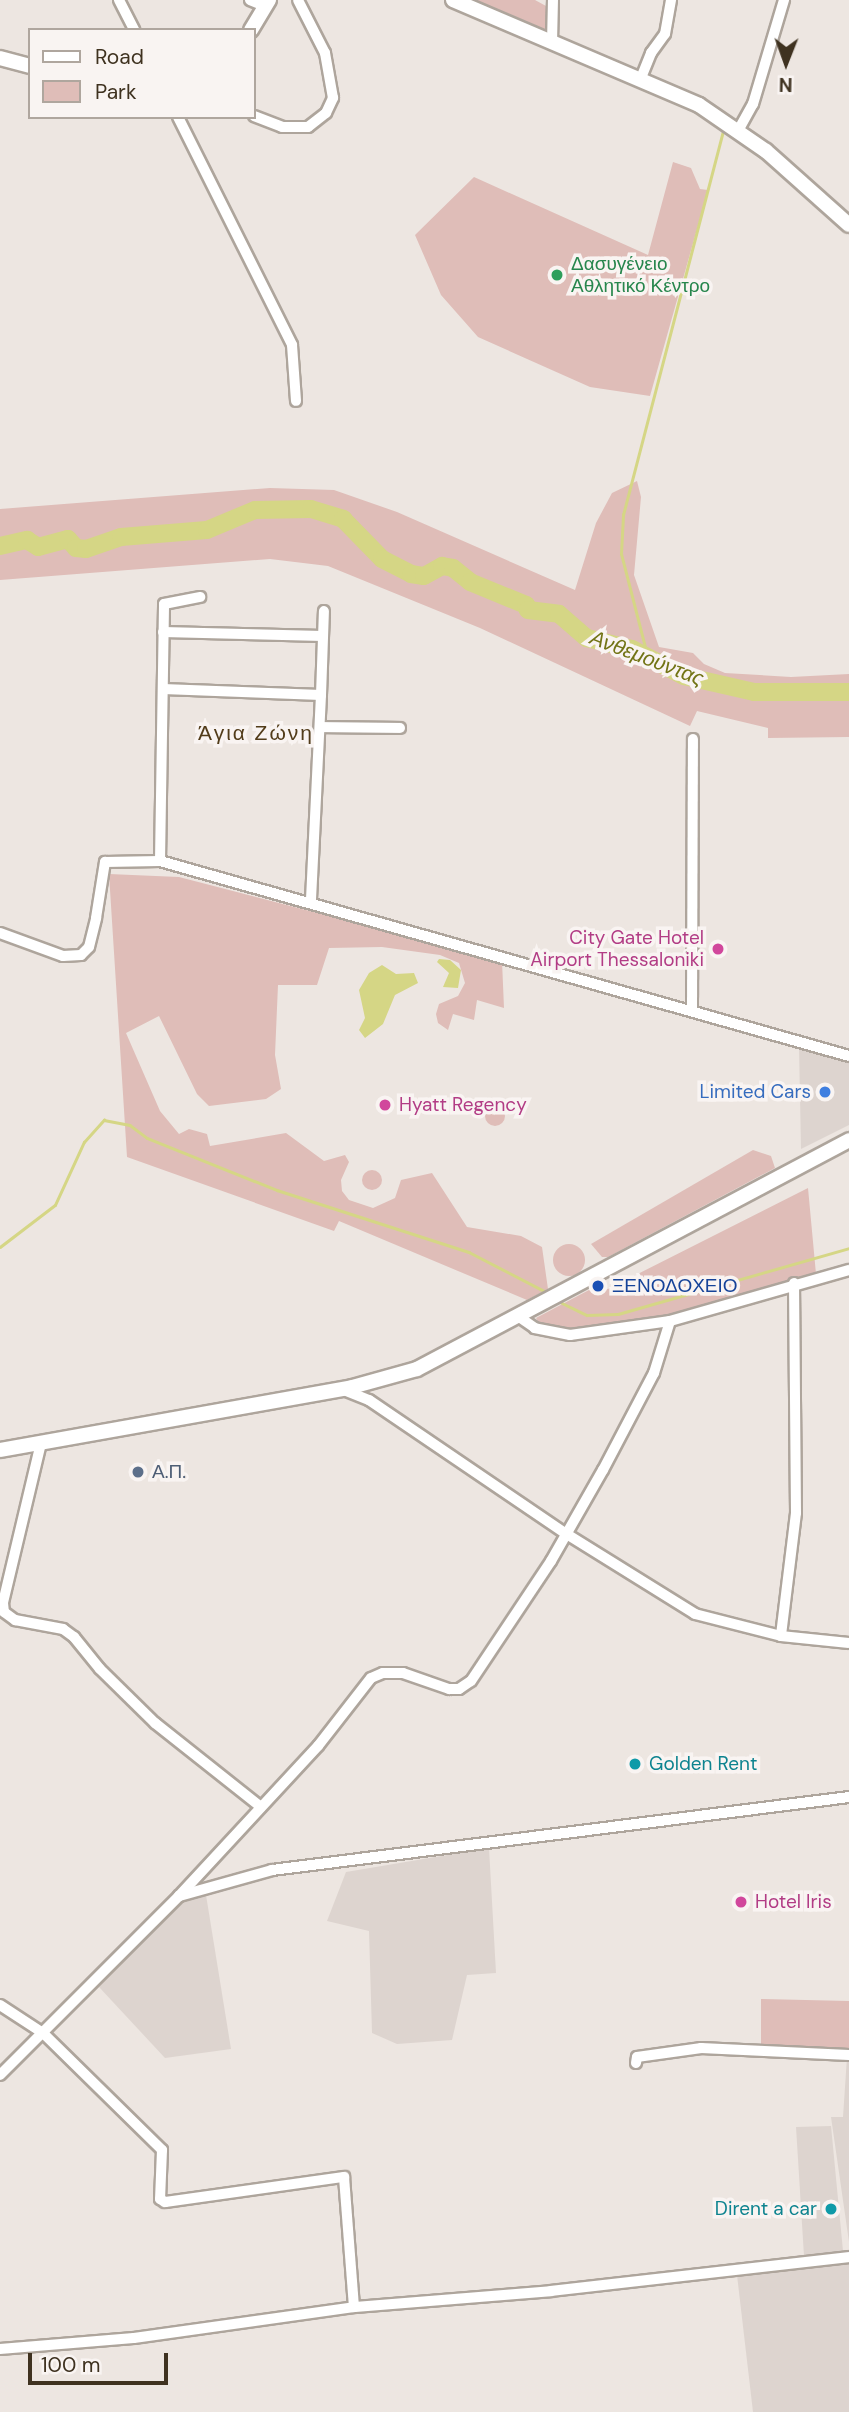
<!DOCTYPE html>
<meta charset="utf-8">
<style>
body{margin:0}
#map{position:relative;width:849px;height:2412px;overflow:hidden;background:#ede6e1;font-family:"DM Sans",sans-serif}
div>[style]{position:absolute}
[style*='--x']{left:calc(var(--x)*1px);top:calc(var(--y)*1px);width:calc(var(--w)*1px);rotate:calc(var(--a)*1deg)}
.built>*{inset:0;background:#ddd4cf}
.green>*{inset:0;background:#dfbdb8}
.round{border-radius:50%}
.water>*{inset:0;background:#d5d685}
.stream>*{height:2.5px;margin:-1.25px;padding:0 1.25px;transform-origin:1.25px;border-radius:1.25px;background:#d5d685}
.river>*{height:18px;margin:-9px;padding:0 9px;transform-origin:9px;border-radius:9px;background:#d5d685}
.roads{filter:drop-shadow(2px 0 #aea59c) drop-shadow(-2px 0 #aea59c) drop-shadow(0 2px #aea59c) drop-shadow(0 -2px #aea59c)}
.street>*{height:10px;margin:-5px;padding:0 5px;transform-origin:5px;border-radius:5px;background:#fff}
.secondary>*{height:14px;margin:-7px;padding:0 7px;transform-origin:7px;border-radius:7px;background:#fff}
.dots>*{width:19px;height:19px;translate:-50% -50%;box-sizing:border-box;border:4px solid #f9f4f2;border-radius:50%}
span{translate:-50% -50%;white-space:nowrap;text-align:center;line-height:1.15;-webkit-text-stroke:7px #f9f4f2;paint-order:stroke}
.leisure-label{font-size:19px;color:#27864d}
.left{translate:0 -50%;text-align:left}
.hotel-label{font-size:19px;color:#b23c85}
.right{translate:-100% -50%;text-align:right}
.shop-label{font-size:19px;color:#366cbe}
.transit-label{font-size:19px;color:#164399}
.service-label{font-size:19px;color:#4e5e75}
.culture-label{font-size:19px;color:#0d838f}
.water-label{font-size:21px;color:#727415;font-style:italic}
.neighbourhood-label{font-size:21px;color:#523c1a;letter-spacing:2px}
.legend{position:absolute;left:28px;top:28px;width:228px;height:91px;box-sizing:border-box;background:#f9f4f2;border:2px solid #afa69e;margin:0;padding:9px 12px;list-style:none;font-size:21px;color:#3f3220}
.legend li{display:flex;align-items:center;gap:14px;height:35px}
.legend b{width:35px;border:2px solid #afa69e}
.north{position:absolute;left:751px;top:28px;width:70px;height:70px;-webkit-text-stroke:5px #f9f4f2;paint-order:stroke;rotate:181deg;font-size:19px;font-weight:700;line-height:28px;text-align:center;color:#3f3220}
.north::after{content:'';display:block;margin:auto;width:24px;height:32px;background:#3f3220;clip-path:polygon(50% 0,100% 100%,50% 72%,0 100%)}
.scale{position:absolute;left:28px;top:2353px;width:140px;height:32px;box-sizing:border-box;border:4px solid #3f3220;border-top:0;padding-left:9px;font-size:21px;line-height:24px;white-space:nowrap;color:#3f3220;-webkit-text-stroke:5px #f9f4f2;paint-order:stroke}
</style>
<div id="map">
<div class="built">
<i style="clip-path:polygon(799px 1046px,849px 1059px,849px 1125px,801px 1149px)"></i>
<i style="clip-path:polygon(489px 1848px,496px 1973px,467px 1975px,452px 2040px,397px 2044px,372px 2033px,369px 1931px,327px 1921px,346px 1872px)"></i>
<i style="clip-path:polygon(206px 1895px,231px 2049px,165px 2058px,99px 1987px,180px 1899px)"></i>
<i style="clip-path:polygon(847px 2057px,849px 2057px,849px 2242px,831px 2117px,843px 2117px)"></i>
<i style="clip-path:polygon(831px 2126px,843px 2251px,804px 2256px,796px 2127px)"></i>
<i style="clip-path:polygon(849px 2264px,849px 2412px,753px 2412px,737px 2275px)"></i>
</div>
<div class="green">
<i style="clip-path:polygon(472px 0,535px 0,546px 6px,546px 31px)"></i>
<i style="clip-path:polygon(673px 162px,691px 168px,700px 189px,708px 190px,650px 396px,590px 387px,478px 337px,441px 295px,415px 235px,474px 177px,648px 255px)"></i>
<i style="clip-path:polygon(637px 481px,641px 497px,634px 575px,659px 647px,693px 653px,704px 664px,725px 673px,791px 677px,849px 674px,849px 737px,768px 738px,768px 728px,697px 711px,690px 726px,480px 628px,328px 566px,270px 559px,0 580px,0 509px,270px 488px,334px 490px,397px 512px,575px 590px,596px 523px,612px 493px)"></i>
<i style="clip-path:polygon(109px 874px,179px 877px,502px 961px,504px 1008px,477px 1000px,474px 1020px,453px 1014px,448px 1030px,438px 1023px,436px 1014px,439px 1004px,458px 996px,465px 983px,459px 963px,440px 955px,382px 947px,329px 948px,317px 985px,278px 985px,275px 1055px,281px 1089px,266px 1099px,209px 1106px,197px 1094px,159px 1016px,126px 1033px,160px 1111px,179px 1134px,189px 1129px,207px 1134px,210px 1146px,286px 1133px,324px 1161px,345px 1155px,349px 1162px,341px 1180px,342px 1191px,349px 1200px,373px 1208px,395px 1198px,401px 1180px,432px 1173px,467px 1227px,521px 1236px,542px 1247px,548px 1289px,527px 1300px,339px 1221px,334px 1231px,127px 1157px)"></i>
<i class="round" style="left:485px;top:1106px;width:20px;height:20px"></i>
<i style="clip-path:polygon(753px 1150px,771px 1156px,775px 1168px,608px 1257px,602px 1257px,591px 1244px)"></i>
<i class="round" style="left:362px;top:1170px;width:20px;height:20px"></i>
<i style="clip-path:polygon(808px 1188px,816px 1274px,640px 1325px,572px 1333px,542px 1328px,536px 1318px,589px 1290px,608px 1289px)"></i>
<i class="round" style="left:553px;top:1244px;width:32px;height:32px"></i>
<i style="clip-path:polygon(761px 1999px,849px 2001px,849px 2051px,761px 2048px)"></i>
</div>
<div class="water">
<i style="clip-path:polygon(439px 959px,450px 960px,461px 970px,458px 988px,443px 987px,449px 973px,437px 962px)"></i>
<i style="clip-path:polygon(382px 965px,396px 974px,414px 973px,418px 983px,395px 995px,383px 1024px,365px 1038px,359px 1030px,365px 1018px,359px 990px,369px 973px)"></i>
</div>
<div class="stream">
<i style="--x:648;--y:659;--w:108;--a:-104.4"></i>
<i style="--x:621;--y:554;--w:39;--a:-87"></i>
<i style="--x:623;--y:515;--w:400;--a:-75.4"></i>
<i style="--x:0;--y:1247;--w:69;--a:-37.4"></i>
<i style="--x:55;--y:1205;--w:69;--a:-65.3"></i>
<i style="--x:84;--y:1142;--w:30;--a:-48"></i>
<i style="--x:104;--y:1120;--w:26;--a:11"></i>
<i style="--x:130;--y:1125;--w:21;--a:37"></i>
<i style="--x:147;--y:1138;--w:140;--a:21.8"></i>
<i style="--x:277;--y:1190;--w:202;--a:17.9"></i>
<i style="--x:469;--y:1252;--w:89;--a:27.4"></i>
<i style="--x:556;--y:1300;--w:34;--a:26"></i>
<i style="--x:587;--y:1315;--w:31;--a:-2"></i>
<i style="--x:618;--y:1314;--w:240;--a:-15.9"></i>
</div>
<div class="river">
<i style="--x:0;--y:546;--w:28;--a:-13"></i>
<i style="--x:27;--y:540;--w:13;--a:32"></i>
<i style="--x:38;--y:547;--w:31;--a:-15"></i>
<i style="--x:68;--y:539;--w:12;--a:48"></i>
<i style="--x:76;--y:548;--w:10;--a:6"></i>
<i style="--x:86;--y:549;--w:37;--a:-19"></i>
<i style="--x:121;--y:537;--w:86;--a:-4.7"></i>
<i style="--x:207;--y:530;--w:52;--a:-22.6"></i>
<i style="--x:255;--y:510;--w:56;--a:-1"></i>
<i style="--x:311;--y:509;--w:34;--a:17"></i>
<i style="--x:343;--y:519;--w:56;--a:45.7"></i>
<i style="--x:382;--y:559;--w:33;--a:27"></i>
<i style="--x:411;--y:574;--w:13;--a:9"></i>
<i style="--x:424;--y:576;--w:21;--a:-29"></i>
<i style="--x:442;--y:566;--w:11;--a:10"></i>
<i style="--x:453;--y:568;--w:22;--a:39"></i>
<i style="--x:470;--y:582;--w:61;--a:22.3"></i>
<i style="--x:526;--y:605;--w:5;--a:68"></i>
<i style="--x:528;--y:610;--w:31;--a:7"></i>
<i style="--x:559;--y:614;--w:37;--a:41"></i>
<i style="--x:587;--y:638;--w:46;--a:13.7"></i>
<i style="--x:632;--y:649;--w:59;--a:27.4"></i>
<i style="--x:684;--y:676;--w:72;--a:12.9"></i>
<i style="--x:754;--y:692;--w:95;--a:0"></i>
</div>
<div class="roads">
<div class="street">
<i style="--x:119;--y:0;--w:34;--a:63"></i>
<i style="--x:250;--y:0;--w:16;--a:22"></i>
<i style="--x:552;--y:43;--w:43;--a:-88.7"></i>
<i style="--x:641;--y:78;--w:27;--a:-68"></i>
<i style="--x:651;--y:53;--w:24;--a:-54"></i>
<i style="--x:665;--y:34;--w:35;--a:-80"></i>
<i style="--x:254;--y:116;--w:30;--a:21"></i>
<i style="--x:282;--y:127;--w:26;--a:0"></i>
<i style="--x:308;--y:127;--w:23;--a:-38"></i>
<i style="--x:326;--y:113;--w:17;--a:-65"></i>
<i style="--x:333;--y:98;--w:46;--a:-100.1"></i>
<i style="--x:325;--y:53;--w:59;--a:-117"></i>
<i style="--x:178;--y:117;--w:255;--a:63.4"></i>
<i style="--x:292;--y:345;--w:56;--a:85.9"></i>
<i style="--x:739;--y:129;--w:29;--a:-61"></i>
<i style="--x:753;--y:104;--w:109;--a:-73.4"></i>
<i style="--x:163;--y:632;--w:160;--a:1.4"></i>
<i style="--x:163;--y:689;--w:158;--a:2.2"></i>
<i style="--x:321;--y:695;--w:207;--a:92.8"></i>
<i style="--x:321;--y:695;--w:84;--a:-88"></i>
<i style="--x:320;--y:727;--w:80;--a:0.7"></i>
<i style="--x:160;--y:861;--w:257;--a:-89.1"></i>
<i style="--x:164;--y:604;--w:37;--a:-11"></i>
<i style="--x:0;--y:933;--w:67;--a:20.1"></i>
<i style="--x:63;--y:956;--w:18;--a:-3"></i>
<i style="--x:81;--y:955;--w:11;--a:-45"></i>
<i style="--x:89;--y:947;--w:30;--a:-76"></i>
<i style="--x:96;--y:918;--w:57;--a:-80.9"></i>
<i style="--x:105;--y:862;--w:55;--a:-1"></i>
<i style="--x:160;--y:861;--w:716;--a:15.8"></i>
<i style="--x:692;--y:1009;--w:270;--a:-89.8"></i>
<i style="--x:794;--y:1283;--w:230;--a:89.5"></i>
<i style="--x:796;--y:1513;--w:124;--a:97"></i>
<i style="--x:781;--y:1636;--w:68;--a:5.9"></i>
<i style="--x:670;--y:1321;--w:186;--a:-15.9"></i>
<i style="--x:344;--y:1390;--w:27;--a:22"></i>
<i style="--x:369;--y:1400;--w:237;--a:34.2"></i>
<i style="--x:565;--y:1533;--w:153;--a:31.9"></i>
<i style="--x:695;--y:1614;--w:89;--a:14.3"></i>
<i style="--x:41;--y:1443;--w:164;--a:103.4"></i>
<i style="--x:3;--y:1603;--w:9;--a:84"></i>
<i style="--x:4;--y:1612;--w:14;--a:36"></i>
<i style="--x:15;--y:1620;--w:49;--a:10.6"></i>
<i style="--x:63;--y:1629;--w:14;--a:36"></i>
<i style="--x:74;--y:1637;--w:41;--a:50.9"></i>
<i style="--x:100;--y:1669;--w:77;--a:44.5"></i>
<i style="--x:155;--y:1723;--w:135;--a:38.4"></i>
<i style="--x:179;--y:1896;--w:205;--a:-47.2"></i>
<i style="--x:318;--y:1746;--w:86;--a:-52.1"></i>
<i style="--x:371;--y:1678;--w:13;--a:-23"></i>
<i style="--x:383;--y:1673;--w:20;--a:0"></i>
<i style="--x:403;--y:1673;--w:49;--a:19.2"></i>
<i style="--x:449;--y:1689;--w:10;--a:0"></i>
<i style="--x:459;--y:1689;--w:14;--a:-34"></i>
<i style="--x:471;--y:1681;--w:144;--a:-56.3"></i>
<i style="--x:551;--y:1561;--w:105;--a:-60.3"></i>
<i style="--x:603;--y:1470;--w:110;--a:-62.3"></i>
<i style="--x:654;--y:1373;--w:54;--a:-72.9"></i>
<i style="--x:670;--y:1321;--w:101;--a:172"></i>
<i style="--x:570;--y:1335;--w:36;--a:-169"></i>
<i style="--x:535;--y:1328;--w:19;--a:-145"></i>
<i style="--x:0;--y:2005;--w:51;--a:33.1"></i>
<i style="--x:43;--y:2033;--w:167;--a:44.5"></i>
<i style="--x:162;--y:2150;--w:49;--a:92.3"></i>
<i style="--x:160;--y:2199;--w:6;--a:31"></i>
<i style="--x:165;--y:2202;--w:181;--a:-8"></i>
<i style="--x:344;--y:2177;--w:130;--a:85.6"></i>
<i style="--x:636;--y:2063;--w:6;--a:-81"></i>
<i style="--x:637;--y:2057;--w:65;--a:-8"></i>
<i style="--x:701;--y:2048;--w:148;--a:2.7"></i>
<i style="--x:0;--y:2075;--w:253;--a:-45"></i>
<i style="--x:179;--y:1896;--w:97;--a:-15.6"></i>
<i style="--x:272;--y:1870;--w:582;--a:-7.21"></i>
<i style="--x:0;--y:2349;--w:134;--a:-4.7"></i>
<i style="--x:134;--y:2338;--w:222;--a:-8"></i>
<i style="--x:354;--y:2307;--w:198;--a:-4.6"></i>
<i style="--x:551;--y:2291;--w:300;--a:-6.5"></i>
</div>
<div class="secondary">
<i style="--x:453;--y:0;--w:267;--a:23.1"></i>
<i style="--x:699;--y:105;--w:81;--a:34.5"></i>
<i style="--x:766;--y:151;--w:111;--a:41.7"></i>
<i style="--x:251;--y:30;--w:35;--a:-59"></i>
<i style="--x:0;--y:58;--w:31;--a:15"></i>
<i style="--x:0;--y:1450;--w:358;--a:-10.1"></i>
<i style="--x:352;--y:1387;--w:67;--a:-15.5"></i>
<i style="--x:417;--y:1369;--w:489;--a:-27.9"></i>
</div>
</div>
<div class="dots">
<i style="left:557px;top:275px;background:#2e9e5b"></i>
<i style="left:718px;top:949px;background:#d1479c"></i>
<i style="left:825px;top:1092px;background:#3f7fe0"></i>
<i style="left:385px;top:1105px;background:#d1479c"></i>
<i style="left:598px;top:1286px;background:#1a4fb4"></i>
<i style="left:138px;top:1472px;background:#5c6f8a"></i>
<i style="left:635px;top:1764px;background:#0f9aa8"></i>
<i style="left:741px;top:1902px;background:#d1479c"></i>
<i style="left:831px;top:2209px;background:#0f9aa8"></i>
</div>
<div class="leisure-label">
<span class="left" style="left:571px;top:275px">Δασυγένειο<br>Αθλητικό Κέντρο</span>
</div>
<div class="hotel-label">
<span class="right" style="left:704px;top:949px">City Gate Hotel<br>Airport Thessaloniki</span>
<span class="left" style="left:399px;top:1105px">Hyatt Regency</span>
<span class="left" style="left:755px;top:1902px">Hotel Iris</span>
</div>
<div class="shop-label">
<span class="right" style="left:811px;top:1092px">Limited Cars</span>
</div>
<div class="transit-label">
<span class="left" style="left:612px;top:1286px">ΞΕΝΟΔΟΧΕΙΟ</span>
</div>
<div class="service-label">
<span class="left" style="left:152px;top:1472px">Α.Π.</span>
</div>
<div class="culture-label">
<span class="left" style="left:649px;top:1764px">Golden Rent</span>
<span class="right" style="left:817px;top:2209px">Dirent a car</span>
</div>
<div class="water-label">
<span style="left:647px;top:658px;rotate:21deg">Ανθεμούντας</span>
</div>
<div class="neighbourhood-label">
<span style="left:256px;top:733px">Άγια Ζώνη</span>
</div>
<ul class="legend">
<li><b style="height:9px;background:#fff"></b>Road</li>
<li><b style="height:19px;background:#dfbdb8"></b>Park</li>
</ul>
<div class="north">N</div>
<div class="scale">100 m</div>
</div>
